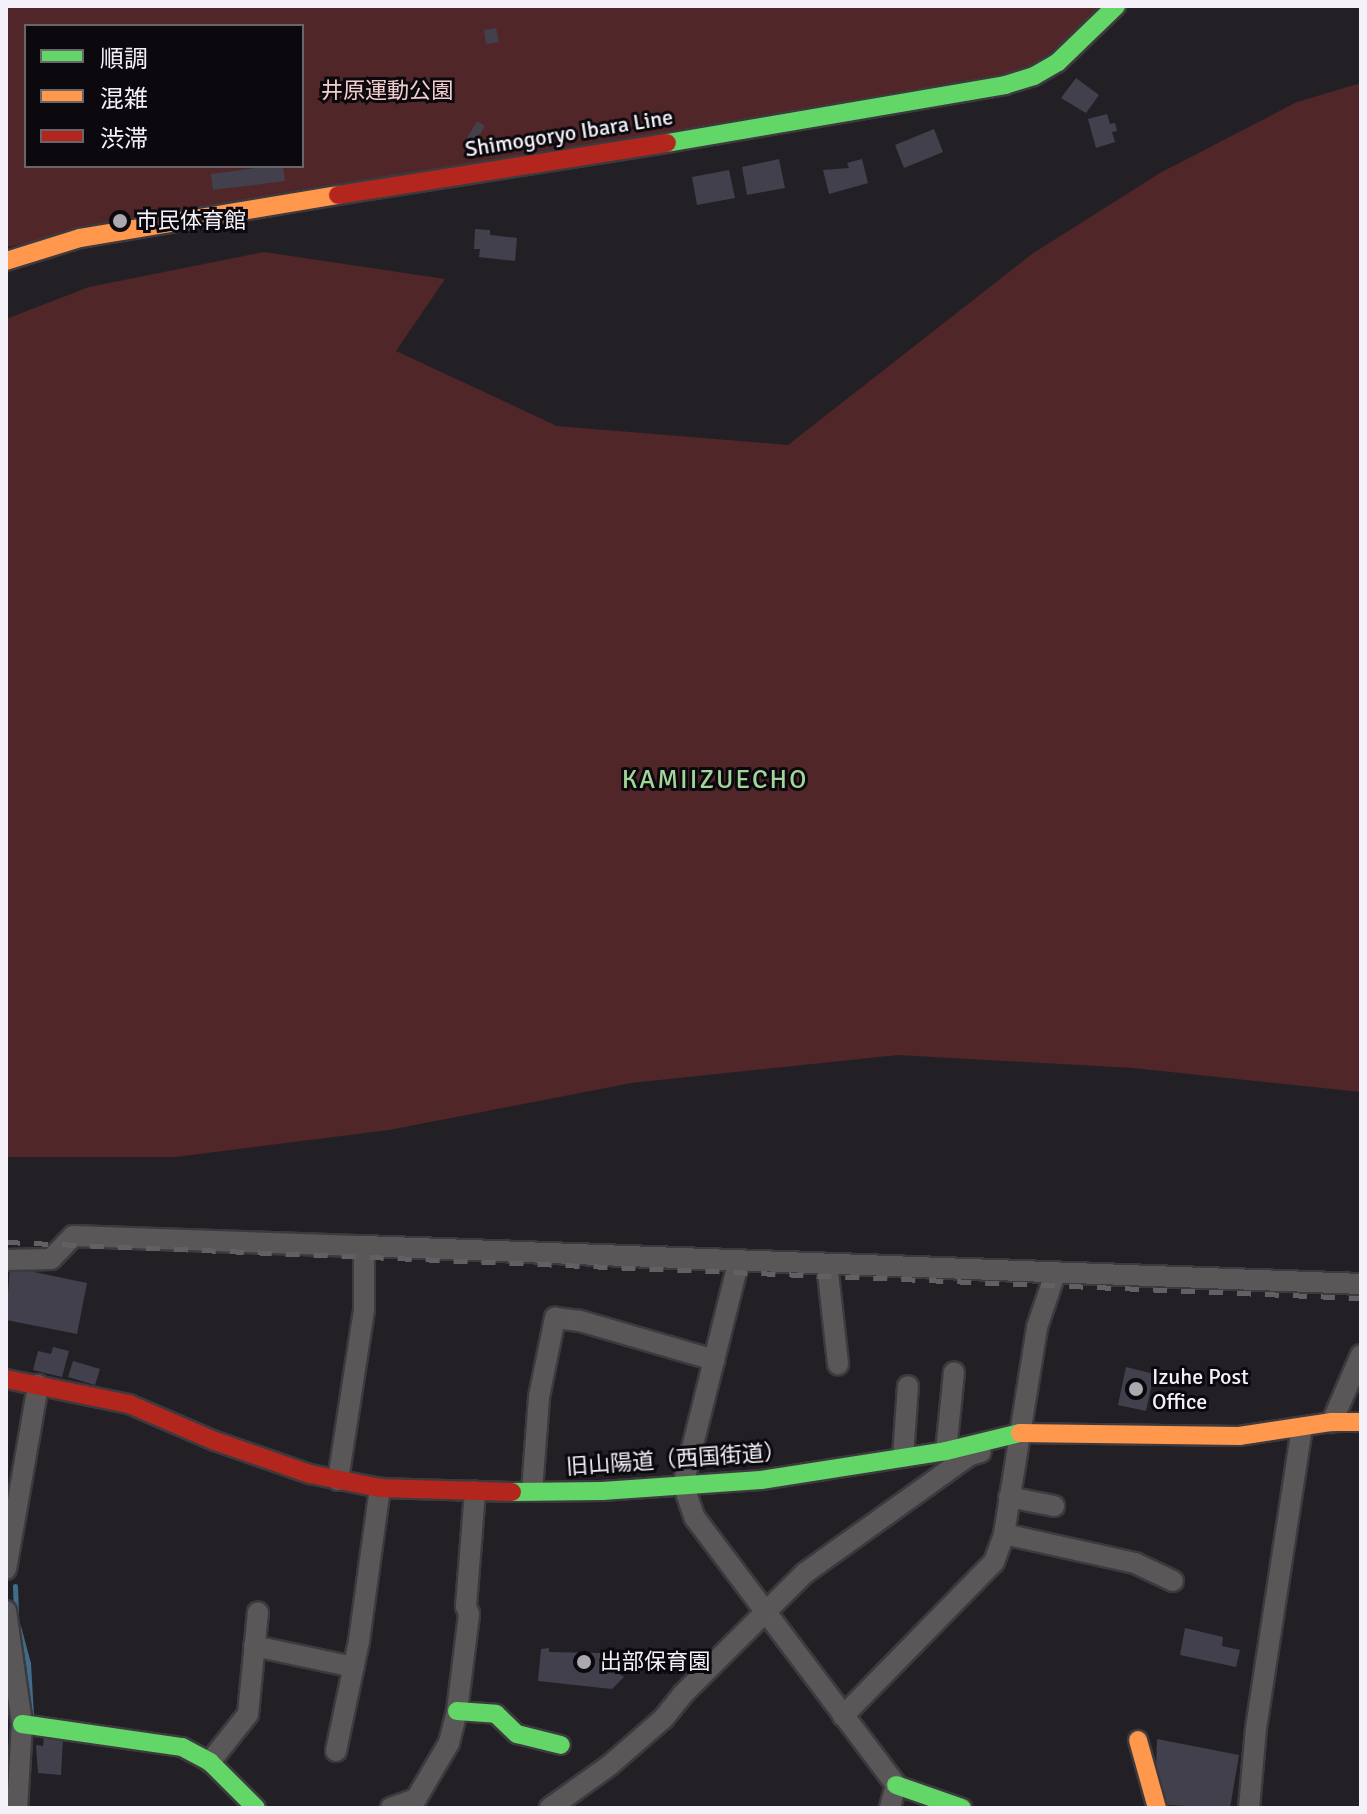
<!DOCTYPE html>
<meta charset="utf-8">
<style>
body{margin:0}
#map{position:relative;width:1367px;height:1814px;overflow:hidden;background:#232025;font-family:Signika,"Noto Sans JP",sans-serif}
div>[style]{position:absolute}
[style*='--x']{left:calc(var(--x)*1px);top:calc(var(--y)*1px);width:calc(var(--w)*1px);rotate:calc(var(--a)*1deg)}
.green>*{inset:0;background:#502629}
.stream>*{height:5px;margin:-2.5px;padding:0 2.5px;transform-origin:2.5px;border-radius:2.5px;background:#406b8b}
.building>*{inset:0;background:#41404c}
.roads{filter:drop-shadow(2px 0 #3c3a3e) drop-shadow(-2px 0 #3c3a3e) drop-shadow(0 2px #3c3a3e) drop-shadow(0 -2px #3c3a3e)}
.street>*{height:20px;margin:-10px;padding:0 10px;transform-origin:10px;border-radius:10px;background:#5a5759}
.fast>*{height:18px;margin:-9px;padding:0 9px;transform-origin:9px;border-radius:9px;background:#63d668}
.slow>*{height:18px;margin:-9px;padding:0 9px;transform-origin:9px;border-radius:9px;background:#ff974d}
.jam>*{height:18px;margin:-9px;padding:0 9px;transform-origin:9px;border-radius:9px;background:#b3261e}
.rail>*{height:5px;margin-top:-2.5px;transform-origin:0;background:repeating-linear-gradient(90deg,#636063 0 14px,transparent 0 28px)}
.dots>*{width:22px;height:22px;translate:-50% -50%;box-sizing:border-box;border:4px solid #0b090d;border-radius:50%}
span{translate:-50% -50%;white-space:nowrap;text-align:center;line-height:1.15;-webkit-text-stroke:6px #0b090d;paint-order:stroke}
.park-label{font-size:22px;color:#f3cece}
.street-label{font-size:22px;color:#f5f1f9}
.poi-label{font-size:22px;color:#f5f1f9}
.left{translate:0 -50%;text-align:left}
.quarter-label{font-size:26px;color:#a2d699;letter-spacing:2px}
.frame{position:absolute;inset:0;border:8px solid #f5f1f9;pointer-events:none}
.legend{position:absolute;left:24px;top:24px;width:280px;height:144px;box-sizing:border-box;background:#0b090d;border:2px solid #69666b;margin:0;padding:10px 14px;list-style:none;font-size:24px;color:#f5f1f9}
.legend li{display:flex;align-items:center;gap:16px;height:40px}
.legend b{width:40px;border:2px solid #69666b}
</style>
<div id="map">
<div class="green">
<i style="clip-path:polygon(evenodd,6px 6px,1105px 6px,1040px 61px,1017px 72px,6px 247px,6px 6px,26px 26px,302px 26px,302px 166px,26px 166px,26px 26px)"></i>
<i style="clip-path:polygon(1361px 83px,1361px 1092px,1133px 1068px,898px 1055px,631px 1083px,389px 1130px,176px 1157px,6px 1157px,6px 319px,89px 287px,264px 252px,445px 279px,396px 351px,557px 426px,788px 445px,1032px 254px,1160px 173px,1297px 102px)"></i>
</div>
<div class="stream">
<i style="--x:15;--y:1586;--w:31;--a:88"></i>
<i style="--x:18;--y:1626;--w:38;--a:75"></i>
<i style="--x:28;--y:1663;--w:52;--a:86.7"></i>
</div>
<div class="building">
<i style="clip-path:polygon(496px 28px,499px 42px,486px 44px,484px 30px)"></i>
<i style="clip-path:polygon(1076px 78px,1099px 95px,1086px 113px,1061px 98px)"></i>
<i style="clip-path:polygon(1107px 114px,1110px 124px,1115px 123px,1117px 131px,1112px 132px,1115px 142px,1096px 148px,1088px 119px)"></i>
<i style="clip-path:polygon(477px 121px,485px 126px,471px 148px,464px 143px)"></i>
<i style="clip-path:polygon(934px 129px,943px 152px,904px 168px,895px 145px)"></i>
<i style="clip-path:polygon(779px 159px,785px 188px,747px 195px,742px 167px)"></i>
<i style="clip-path:polygon(862px 159px,868px 183px,829px 194px,823px 170px,849px 168px,847px 163px)"></i>
<i style="clip-path:polygon(271px 166px,283px 166px,285px 181px,213px 190px,211px 174px)"></i>
<i style="clip-path:polygon(729px 170px,735px 198px,697px 205px,692px 177px)"></i>
<i style="clip-path:polygon(475px 229px,490px 230px,490px 235px,517px 238px,515px 261px,479px 257px,480px 249px,474px 249px)"></i>
<i style="clip-path:polygon(10px 1267px,87px 1283px,77px 1334px,6px 1320px)"></i>
<i style="clip-path:polygon(53px 1347px,69px 1351px,62px 1377px,33px 1370px,38px 1351px,51px 1354px)"></i>
<i style="clip-path:polygon(73px 1361px,100px 1369px,95px 1385px,68px 1377px)"></i>
<i style="clip-path:polygon(1126px 1367px,1154px 1374px,1146px 1411px,1118px 1405px)"></i>
<i style="clip-path:polygon(1185px 1628px,1223px 1637px,1222px 1646px,1240px 1650px,1236px 1667px,1180px 1655px)"></i>
<i style="clip-path:polygon(549px 1648px,549px 1652px,600px 1653px,600px 1663px,619px 1665px,618px 1673px,624px 1677px,612px 1689px,538px 1681px,541px 1649px)"></i>
<i style="clip-path:polygon(44px 1738px,63px 1739px,61px 1775px,38px 1773px,36px 1745px,43px 1746px)"></i>
<i style="clip-path:polygon(1157px 1739px,1239px 1755px,1230px 1808px,1167px 1805px,1156px 1768px)"></i>
</div>
<div class="roads">
<div class="street">
<i style="--x:6;--y:1260;--w:45;--a:-1.3"></i>
<i style="--x:51;--y:1259;--w:32;--a:-46"></i>
<i style="--x:73;--y:1236;--w:291;--a:2"></i>
<i style="--x:739;--y:1260;--w:231;--a:104"></i>
<i style="--x:683;--y:1484;--w:36;--a:71"></i>
<i style="--x:695;--y:1518;--w:334;--a:53"></i>
<i style="--x:896;--y:1785;--w:24;--a:105"></i>
<i style="--x:827;--y:1264;--w:101;--a:83.7"></i>
<i style="--x:1332;--y:1422;--w:73;--a:-66.6"></i>
<i style="--x:946;--y:1451;--w:79;--a:-84.2"></i>
<i style="--x:903;--y:1457;--w:71;--a:-86"></i>
<i style="--x:338;--y:1480;--w:172;--a:-81.3"></i>
<i style="--x:364;--y:1310;--w:64;--a:-90"></i>
<i style="--x:364;--y:1246;--w:998;--a:2.18"></i>
<i style="--x:532;--y:1491;--w:94;--a:-85.7"></i>
<i style="--x:539;--y:1397;--w:81;--a:-78.6"></i>
<i style="--x:555;--y:1318;--w:25;--a:7"></i>
<i style="--x:580;--y:1321;--w:140;--a:16.2"></i>
<i style="--x:1009;--y:1497;--w:46;--a:11.3"></i>
<i style="--x:1004;--y:1534;--w:134;--a:12.5"></i>
<i style="--x:1135;--y:1563;--w:42;--a:25.3"></i>
<i style="--x:6;--y:1569;--w:187;--a:-80.1"></i>
<i style="--x:6;--y:1611;--w:114;--a:81.9"></i>
<i style="--x:22;--y:1724;--w:84;--a:93.4"></i>
<i style="--x:254;--y:1646;--w:102;--a:11.9"></i>
<i style="--x:843;--y:1716;--w:216;--a:-45.6"></i>
<i style="--x:994;--y:1562;--w:30;--a:-70"></i>
<i style="--x:1004;--y:1534;--w:210;--a:-80.9"></i>
<i style="--x:1037;--y:1327;--w:56;--a:-71.2"></i>
<i style="--x:336;--y:1751;--w:112;--a:-78.2"></i>
<i style="--x:359;--y:1641;--w:154;--a:-82.2"></i>
<i style="--x:210;--y:1762;--w:61;--a:-51.6"></i>
<i style="--x:248;--y:1714;--w:102;--a:-84.4"></i>
<i style="--x:391;--y:1808;--w:27;--a:-20"></i>
<i style="--x:416;--y:1799;--w:65;--a:-59.5"></i>
<i style="--x:449;--y:1743;--w:33;--a:-76"></i>
<i style="--x:457;--y:1711;--w:98;--a:-82.9"></i>
<i style="--x:469;--y:1614;--w:9;--a:-111"></i>
<i style="--x:466;--y:1606;--w:115;--a:-85.5"></i>
<i style="--x:550;--y:1808;--w:74;--a:-35.6"></i>
<i style="--x:610;--y:1765;--w:70;--a:-41"></i>
<i style="--x:663;--y:1719;--w:32;--a:-51"></i>
<i style="--x:683;--y:1694;--w:172;--a:-44.8"></i>
<i style="--x:805;--y:1573;--w:203;--a:-35.6"></i>
<i style="--x:970;--y:1455;--w:11;--a:-15"></i>
<i style="--x:1249;--y:1808;--w:80;--a:-85"></i>
<i style="--x:1256;--y:1728;--w:304;--a:-81.3"></i>
</div>
<div class="fast">
<i style="--x:667;--y:143;--w:343;--a:-9.7"></i>
<i style="--x:1005;--y:85;--w:30;--a:-17"></i>
<i style="--x:1034;--y:76;--w:28;--a:-30"></i>
<i style="--x:1058;--y:62;--w:81;--a:-44"></i>
<i style="--x:512;--y:1492;--w:90;--a:-0.6"></i>
<i style="--x:602;--y:1491;--w:159;--a:-4"></i>
<i style="--x:761;--y:1480;--w:187;--a:-8.9"></i>
<i style="--x:946;--y:1451;--w:76;--a:-13.7"></i>
<i style="--x:457;--y:1711;--w:39;--a:4"></i>
<i style="--x:496;--y:1714;--w:29;--a:44"></i>
<i style="--x:517;--y:1734;--w:45;--a:14"></i>
<i style="--x:22;--y:1724;--w:162;--a:8.2"></i>
<i style="--x:182;--y:1747;--w:32;--a:28"></i>
<i style="--x:210;--y:1762;--w:65;--a:45"></i>
<i style="--x:896;--y:1785;--w:70;--a:19.2"></i>
</div>
<div class="slow">
<i style="--x:6;--y:261;--w:77;--a:-17.3"></i>
<i style="--x:80;--y:238;--w:262;--a:-9.5"></i>
<i style="--x:1020;--y:1433;--w:219;--a:0.8"></i>
<i style="--x:1239;--y:1436;--w:94;--a:-8.6"></i>
<i style="--x:1332;--y:1422;--w:29;--a:0"></i>
<i style="--x:1138;--y:1740;--w:71;--a:74.4"></i>
</div>
<div class="jam">
<i style="--x:338;--y:195;--w:333;--a:-9"></i>
<i style="--x:6;--y:1379;--w:126;--a:11.5"></i>
<i style="--x:129;--y:1404;--w:94;--a:23.3"></i>
<i style="--x:215;--y:1441;--w:101;--a:19.2"></i>
<i style="--x:310;--y:1474;--w:71;--a:11.3"></i>
<i style="--x:380;--y:1488;--w:132;--a:1.7"></i>
</div>
</div>
<div class="rail">
<i style="--x:6;--y:1242;--w:1356;--a:2.37"></i>
</div>
<div class="dots">
<i style="left:120px;top:221px;background:#aca8af"></i>
<i style="left:1136px;top:1389px;background:#aca8af"></i>
<i style="left:584px;top:1662px;background:#aca8af"></i>
</div>
<div class="park-label">
<span style="left:387px;top:91px">井原運動公園</span>
</div>
<div class="street-label">
<span style="left:569px;top:133px;rotate:-9deg">Shimogoryo Ibara Line</span>
<span style="left:676px;top:1459px;rotate:-4deg">旧山陽道（西国街道）</span>
</div>
<div class="poi-label">
<span class="left" style="left:136px;top:221px">市民体育館</span>
<span class="left" style="left:1152px;top:1389px">Izuhe Post<br>Office</span>
<span class="left" style="left:600px;top:1662px">出部保育園</span>
</div>
<div class="quarter-label">
<span style="left:715px;top:781px">KAMIIZUECHO</span>
</div>
<div class="frame"></div>
<ul class="legend">
<li><b style="height:10px;background:#63d668"></b>順調</li>
<li><b style="height:10px;background:#ff974d"></b>混雑</li>
<li><b style="height:10px;background:#b3261e"></b>渋滞</li>
</ul>
</div>
